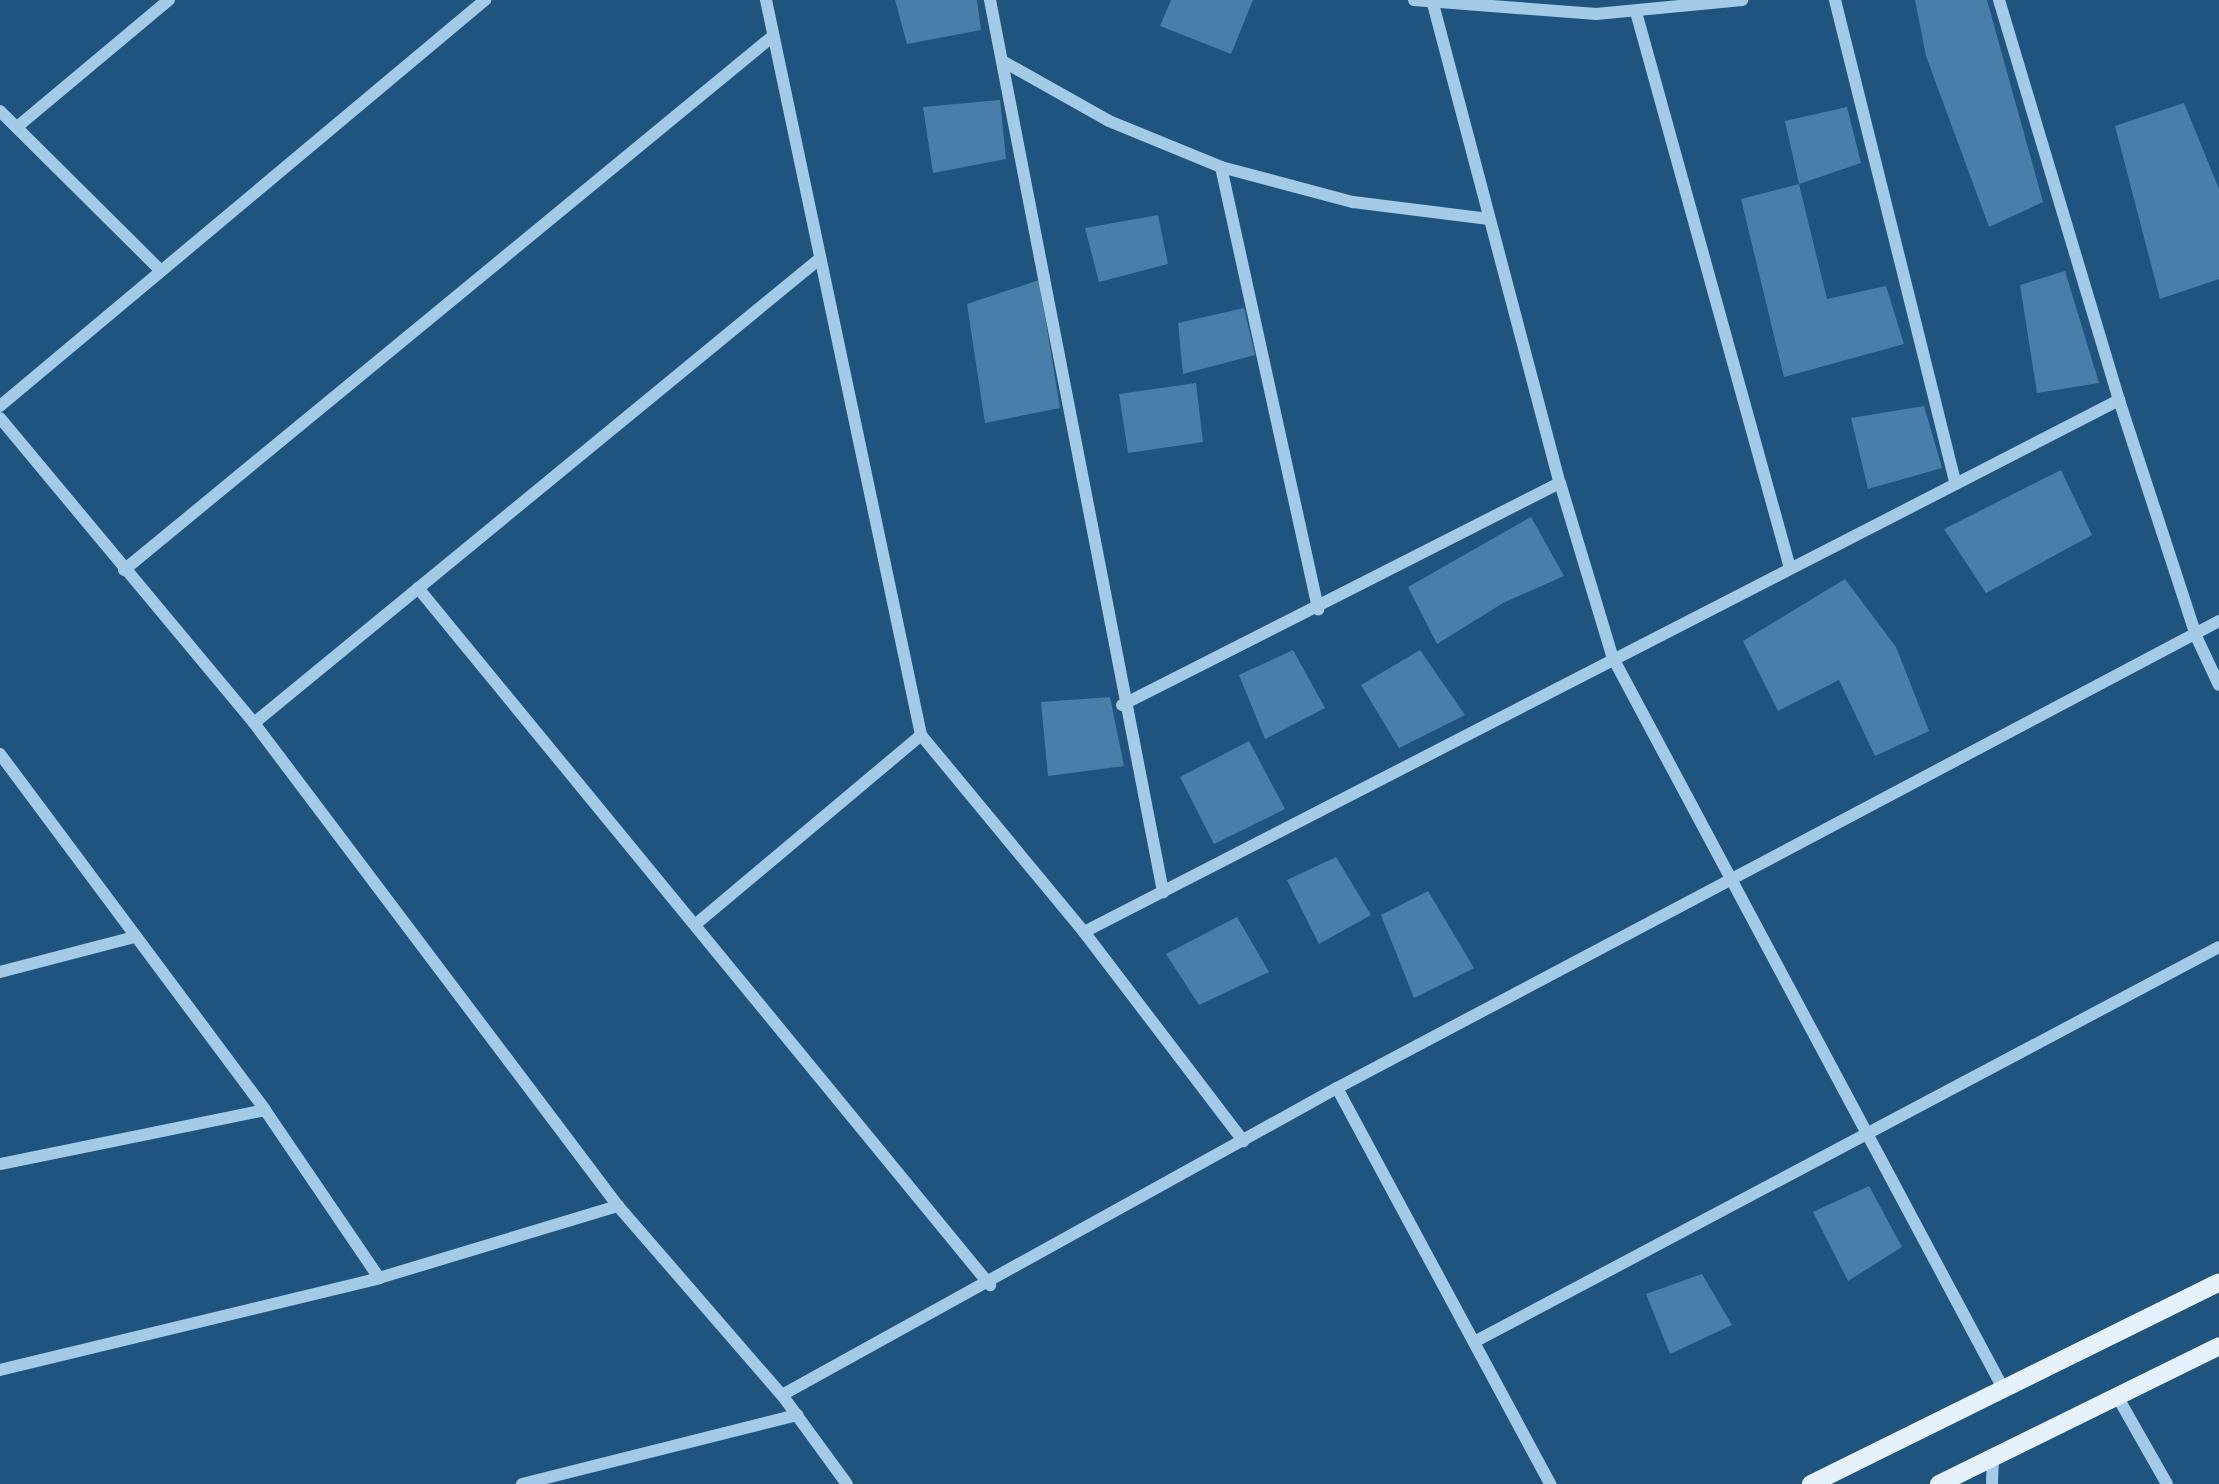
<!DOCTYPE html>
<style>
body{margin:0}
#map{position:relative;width:2219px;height:1484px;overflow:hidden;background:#1f547e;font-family:"PT Sans",sans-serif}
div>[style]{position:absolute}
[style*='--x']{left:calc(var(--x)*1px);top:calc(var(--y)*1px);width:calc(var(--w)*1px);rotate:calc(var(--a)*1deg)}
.building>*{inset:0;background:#487ea8}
.minor>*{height:12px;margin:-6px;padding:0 6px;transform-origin:6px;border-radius:6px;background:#a3cae7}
.major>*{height:18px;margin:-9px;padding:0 9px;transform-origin:9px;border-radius:9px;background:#e5f1fd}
span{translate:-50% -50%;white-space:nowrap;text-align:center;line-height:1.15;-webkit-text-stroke:6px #1f547e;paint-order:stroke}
</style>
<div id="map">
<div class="building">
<i style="clip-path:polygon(895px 0,977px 0,981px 30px,907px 44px)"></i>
<i style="clip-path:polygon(1171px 0,1253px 0,1231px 54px,1160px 26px)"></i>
<i style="clip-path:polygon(1915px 0,1987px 0,2043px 202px,1989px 227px,1926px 56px)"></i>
<i style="clip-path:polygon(1000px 100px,1006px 159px,933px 173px,923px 107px)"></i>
<i style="clip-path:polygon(2184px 103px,2219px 189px,2219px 279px,2160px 299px,2115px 126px)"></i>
<i style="clip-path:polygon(1847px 107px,1861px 163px,1799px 184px,1827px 299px,1886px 286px,1904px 344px,1784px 377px,1741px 199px,1799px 184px,1785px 121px)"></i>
<i style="clip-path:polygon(1158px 215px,1168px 264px,1099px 282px,1085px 228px)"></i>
<i style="clip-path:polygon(2065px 271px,2099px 383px,2037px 393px,2020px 285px)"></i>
<i style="clip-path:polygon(1039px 280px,1060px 408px,985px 423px,967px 304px)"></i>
<i style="clip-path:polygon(1244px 308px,1255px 355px,1183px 374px,1178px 323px)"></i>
<i style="clip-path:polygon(1196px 383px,1203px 442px,1128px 453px,1119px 394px)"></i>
<i style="clip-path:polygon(1924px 406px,1942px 468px,1868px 489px,1851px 418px)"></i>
<i style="clip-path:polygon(2061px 470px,2092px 535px,1986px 593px,1944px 529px)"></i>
<i style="clip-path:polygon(1531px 517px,1564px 576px,1503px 603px,1437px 644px,1408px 587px)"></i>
<i style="clip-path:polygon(1845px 579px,1896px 647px,1929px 731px,1875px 756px,1839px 680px,1778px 711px,1743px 641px)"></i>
<i style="clip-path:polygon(1293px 650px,1325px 708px,1265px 739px,1239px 675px)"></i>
<i style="clip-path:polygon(1420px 650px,1465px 715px,1399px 748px,1361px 685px)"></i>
<i style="clip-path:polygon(1110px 697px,1124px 766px,1048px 776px,1041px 702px)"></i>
<i style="clip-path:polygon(1249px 741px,1285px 809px,1214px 844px,1180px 777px)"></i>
<i style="clip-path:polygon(1336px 857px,1371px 915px,1319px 944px,1287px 880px)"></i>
<i style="clip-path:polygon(1428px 891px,1474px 968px,1414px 998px,1381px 915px)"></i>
<i style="clip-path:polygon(1237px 917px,1269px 972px,1199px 1005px,1166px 954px)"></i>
<i style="clip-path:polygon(1869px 1186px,1902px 1247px,1848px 1281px,1813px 1212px)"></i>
<i style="clip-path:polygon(1702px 1274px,1732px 1325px,1670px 1354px,1646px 1294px)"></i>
</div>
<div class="minor">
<i style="--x:766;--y:0;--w:751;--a:78.09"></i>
<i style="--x:921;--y:735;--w:256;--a:50.4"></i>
<i style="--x:1084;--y:932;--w:263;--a:52.7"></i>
<i style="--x:990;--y:0;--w:909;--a:79.02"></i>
<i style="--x:1414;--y:0;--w:183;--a:4.4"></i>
<i style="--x:1596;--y:14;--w:147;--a:-5.5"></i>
<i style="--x:1432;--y:0;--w:500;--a:75.2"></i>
<i style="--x:1560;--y:483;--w:183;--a:73.2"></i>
<i style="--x:1613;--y:658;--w:830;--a:61.89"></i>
<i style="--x:1835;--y:0;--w:498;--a:76"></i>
<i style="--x:1999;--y:0;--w:418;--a:73.3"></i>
<i style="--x:2119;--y:400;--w:248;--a:71.9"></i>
<i style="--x:2196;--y:636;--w:54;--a:64.9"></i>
<i style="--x:1636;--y:12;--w:577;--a:74.52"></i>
<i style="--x:1004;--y:62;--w:120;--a:29.3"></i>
<i style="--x:1109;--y:121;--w:121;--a:22.3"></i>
<i style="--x:1221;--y:167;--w:137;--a:14.9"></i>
<i style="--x:1353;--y:202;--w:137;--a:7.1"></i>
<i style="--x:0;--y:111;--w:227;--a:44.8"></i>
<i style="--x:17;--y:127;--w:198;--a:-39.9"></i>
<i style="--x:1221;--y:167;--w:453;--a:77.6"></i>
<i style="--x:0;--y:406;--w:633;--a:-39.93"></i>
<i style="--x:0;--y:418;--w:397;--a:50.2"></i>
<i style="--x:254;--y:723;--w:605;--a:53"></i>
<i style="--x:618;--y:1206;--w:250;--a:49.1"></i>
<i style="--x:782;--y:1395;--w:110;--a:53.9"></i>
<i style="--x:124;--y:570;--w:840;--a:-39.45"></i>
<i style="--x:418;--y:588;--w:902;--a:50.63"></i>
<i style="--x:1122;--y:705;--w:491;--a:-26.9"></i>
<i style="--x:254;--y:723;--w:730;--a:-39.38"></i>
<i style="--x:0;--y:754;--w:444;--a:53.3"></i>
<i style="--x:265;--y:1110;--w:203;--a:55.8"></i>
<i style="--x:696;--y:924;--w:294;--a:-40"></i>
<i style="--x:1084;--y:932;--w:1164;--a:-27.2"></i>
<i style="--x:0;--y:972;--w:138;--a:-14.6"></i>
<i style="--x:1337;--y:1088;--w:450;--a:61.7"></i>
<i style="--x:0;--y:1164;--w:270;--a:-11.5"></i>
<i style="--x:1474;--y:1342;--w:843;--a:-27.93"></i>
<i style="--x:0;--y:1370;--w:390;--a:-13.6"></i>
<i style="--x:379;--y:1278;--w:250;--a:-16.8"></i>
<i style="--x:782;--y:1395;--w:634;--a:-28.95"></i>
<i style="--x:1337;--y:1088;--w:998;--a:-27.9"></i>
<i style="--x:2117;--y:1396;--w:101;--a:60.4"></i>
<i style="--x:522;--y:1484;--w:284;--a:-14.1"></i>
<i style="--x:1992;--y:1484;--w:27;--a:-88"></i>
</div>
<div class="major">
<i style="--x:1811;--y:1484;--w:455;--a:-26.3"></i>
<i style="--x:1939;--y:1484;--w:312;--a:-26.2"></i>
</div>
</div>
